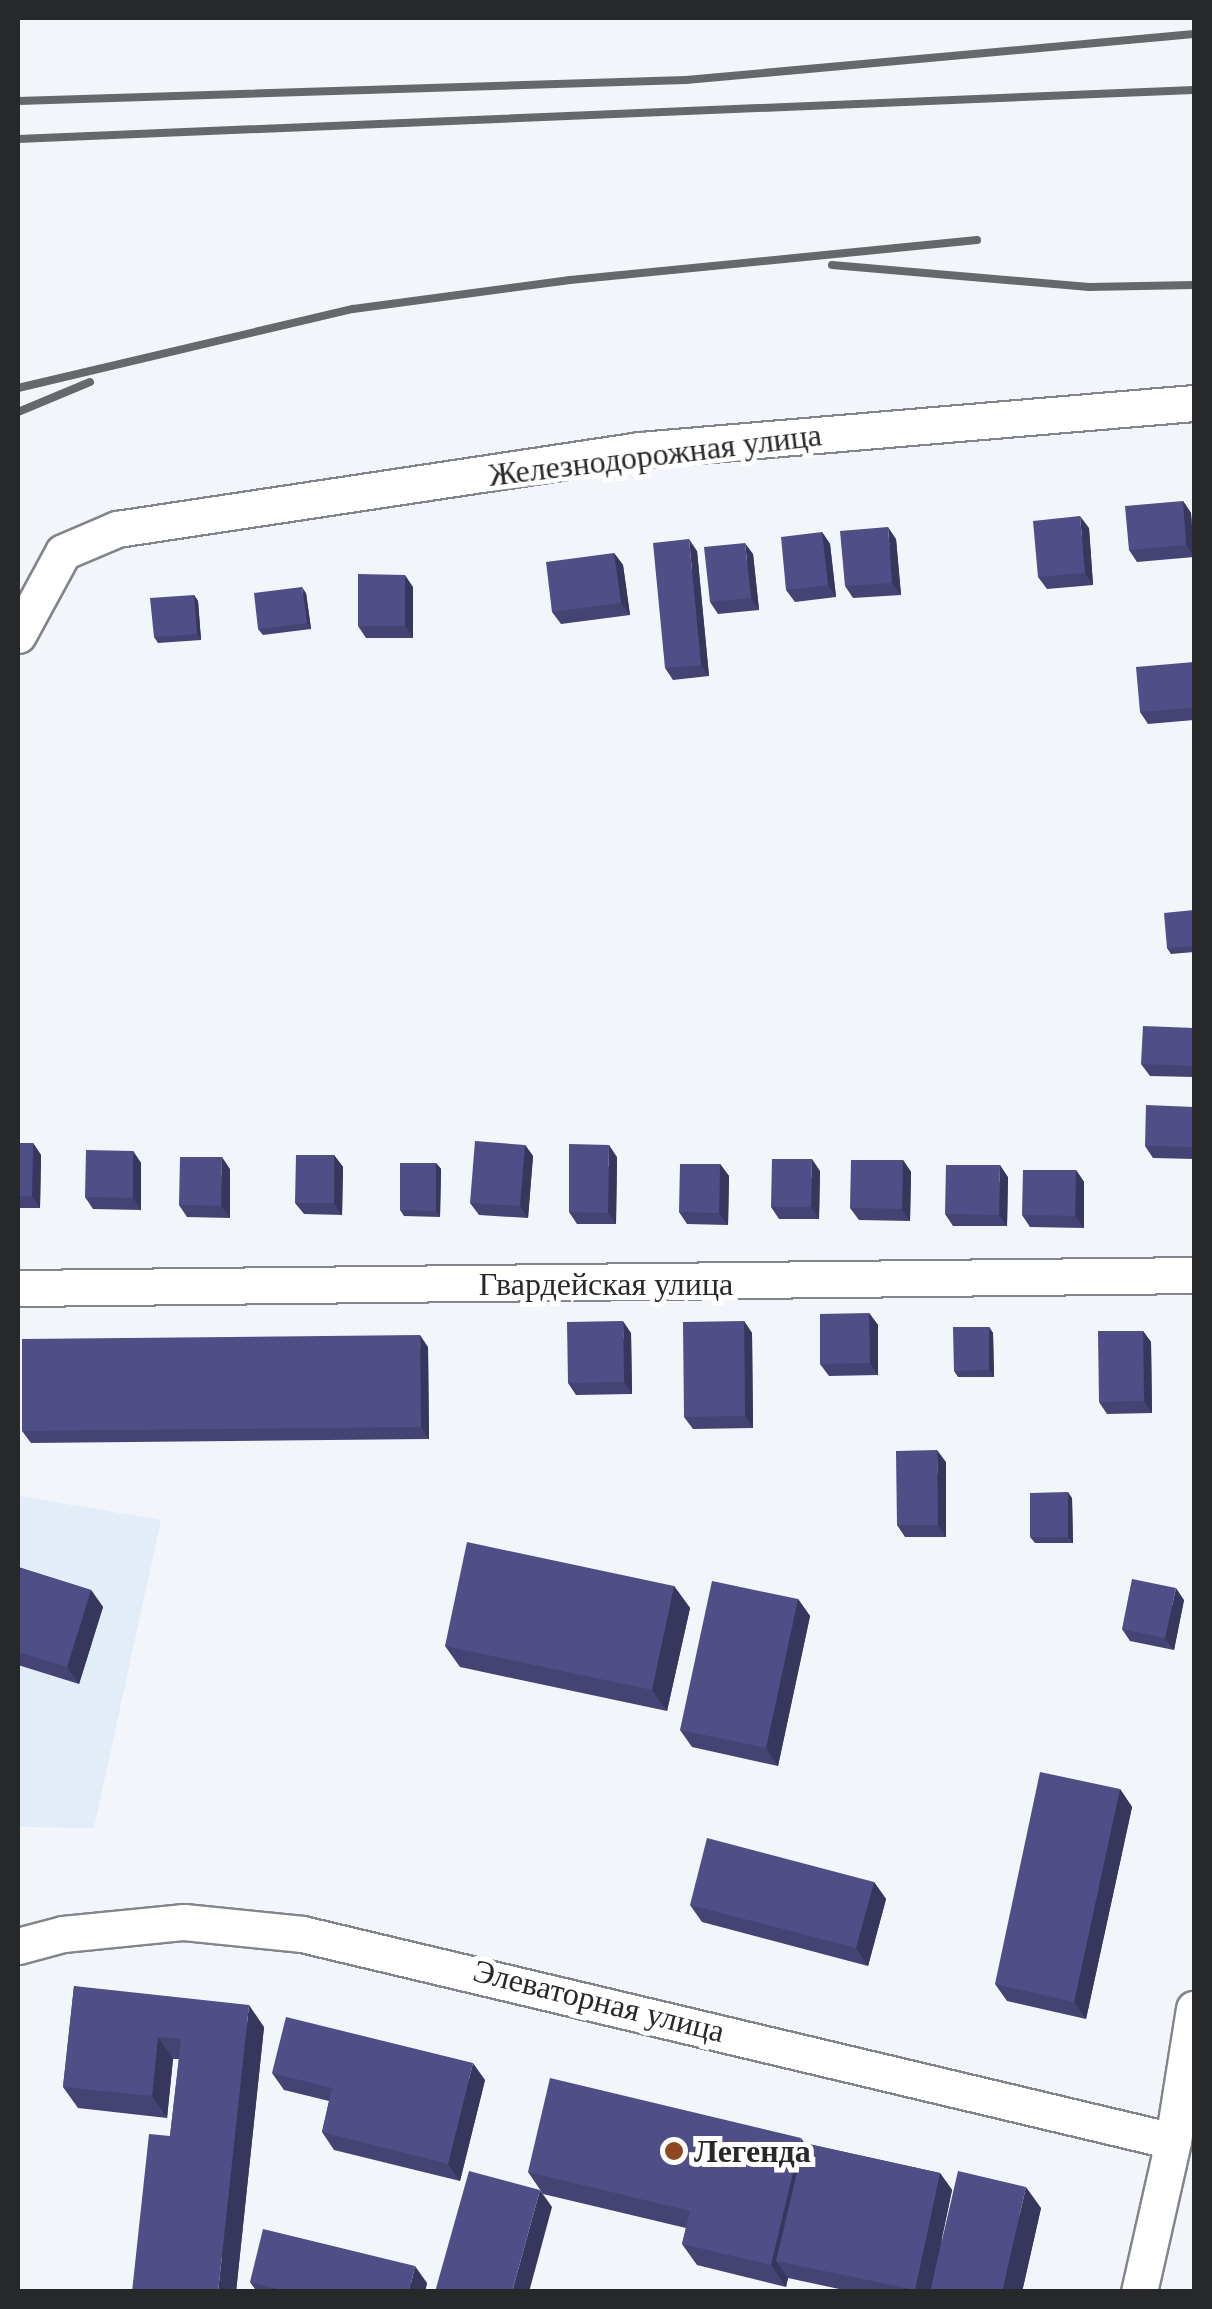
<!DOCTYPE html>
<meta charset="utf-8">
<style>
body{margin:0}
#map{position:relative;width:1212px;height:2309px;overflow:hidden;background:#f2f6fa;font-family:"Times New Roman",serif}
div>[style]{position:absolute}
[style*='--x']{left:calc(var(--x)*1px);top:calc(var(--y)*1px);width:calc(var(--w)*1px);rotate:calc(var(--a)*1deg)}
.built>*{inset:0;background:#e3edf7}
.roads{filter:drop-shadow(2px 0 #828589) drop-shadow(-2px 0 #828589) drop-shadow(0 2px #828589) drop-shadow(0 -2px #828589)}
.minor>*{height:35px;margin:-17.5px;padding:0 17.5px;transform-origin:17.5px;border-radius:17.5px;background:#fff}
.rail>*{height:8px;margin:-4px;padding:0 4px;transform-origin:4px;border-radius:4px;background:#67686b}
.wall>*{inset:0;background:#444373}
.shaded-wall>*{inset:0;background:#37375e}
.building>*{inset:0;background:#4f4e86}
.dots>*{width:28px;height:28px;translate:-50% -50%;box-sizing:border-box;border:5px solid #fff;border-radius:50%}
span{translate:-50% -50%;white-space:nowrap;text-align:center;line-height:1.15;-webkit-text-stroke:10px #fff;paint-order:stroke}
.street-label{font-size:32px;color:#27282a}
.poi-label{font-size:32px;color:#27282a;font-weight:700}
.left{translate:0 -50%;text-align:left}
.frame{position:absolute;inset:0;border:20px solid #27282a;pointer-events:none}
</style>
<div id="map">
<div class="built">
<i style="clip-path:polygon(18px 1496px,161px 1520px,94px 1828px,18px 1827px)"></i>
</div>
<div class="roads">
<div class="minor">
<i style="--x:18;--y:635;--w:94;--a:-61.5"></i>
<i style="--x:63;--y:552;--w:59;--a:-23.1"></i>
<i style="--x:117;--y:529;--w:529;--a:-8.59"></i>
<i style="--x:640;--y:450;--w:556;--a:-4.85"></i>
<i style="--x:18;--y:1288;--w:1176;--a:-0.63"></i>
<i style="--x:18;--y:1946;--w:47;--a:-14.9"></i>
<i style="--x:63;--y:1934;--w:122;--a:-5.7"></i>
<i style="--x:184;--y:1922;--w:119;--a:5.8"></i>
<i style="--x:302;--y:1934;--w:895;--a:13.37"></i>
<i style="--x:1139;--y:2292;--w:155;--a:-77.3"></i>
<i style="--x:1173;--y:2141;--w:134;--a:-81"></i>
</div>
</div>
<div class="rail">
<i style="--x:18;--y:101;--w:668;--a:-1.8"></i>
<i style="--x:686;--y:80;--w:510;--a:-5.17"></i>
<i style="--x:18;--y:139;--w:1177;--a:-2.39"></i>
<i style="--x:832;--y:265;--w:258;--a:4.9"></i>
<i style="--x:1089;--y:287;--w:105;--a:-1.1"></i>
<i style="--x:18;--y:388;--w:344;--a:-13.3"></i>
<i style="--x:353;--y:309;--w:219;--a:-7.6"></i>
<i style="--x:570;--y:280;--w:409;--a:-5.6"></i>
<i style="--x:18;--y:412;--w:78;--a:-22.6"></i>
</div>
<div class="wall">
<i style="clip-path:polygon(1183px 501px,1191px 513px,1194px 557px,1137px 562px,1129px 550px)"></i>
<i style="clip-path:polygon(1089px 528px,1093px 585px,1047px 589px,1038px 577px)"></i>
<i style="clip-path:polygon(822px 532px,830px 544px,836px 597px,795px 602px,786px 590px)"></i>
<i style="clip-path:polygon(896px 539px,901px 595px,853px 598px,845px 586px)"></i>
<i style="clip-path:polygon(697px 551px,709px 676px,673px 680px,665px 668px)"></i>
<i style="clip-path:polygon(614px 553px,623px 565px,630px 615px,561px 624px,552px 612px)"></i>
<i style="clip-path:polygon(753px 554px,759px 610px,718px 614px,710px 602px)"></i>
<i style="clip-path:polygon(413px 587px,413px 638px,366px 638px,358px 626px)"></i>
<i style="clip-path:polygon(306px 593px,311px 629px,263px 635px,258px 629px)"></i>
<i style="clip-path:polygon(194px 595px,198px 601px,201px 640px,158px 643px,154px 637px)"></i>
<i style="clip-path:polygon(1194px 662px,1194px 720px,1148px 724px,1140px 712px)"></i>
<i style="clip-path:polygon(1194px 910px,1194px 952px,1171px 954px,1167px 948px)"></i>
<i style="clip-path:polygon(1194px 1028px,1194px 1077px,1150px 1076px,1141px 1064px)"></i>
<i style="clip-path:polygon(1194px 1107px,1194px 1159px,1153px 1158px,1145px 1146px)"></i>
<i style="clip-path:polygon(18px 1143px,33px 1143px,41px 1155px,40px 1208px,18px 1208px)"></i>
<i style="clip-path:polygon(525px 1145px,533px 1156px,528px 1218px,479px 1215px,470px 1203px)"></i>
<i style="clip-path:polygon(133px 1151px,141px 1163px,141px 1210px,93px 1209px,85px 1197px)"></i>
<i style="clip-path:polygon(334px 1155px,343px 1167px,342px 1215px,304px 1214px,295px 1203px)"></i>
<i style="clip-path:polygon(617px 1157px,616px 1224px,577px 1224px,569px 1212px)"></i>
<i style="clip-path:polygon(903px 1160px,911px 1172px,910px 1221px,859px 1220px,850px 1208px)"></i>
<i style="clip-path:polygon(436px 1163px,441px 1169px,440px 1217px,404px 1216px,400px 1210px)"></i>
<i style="clip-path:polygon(720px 1164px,729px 1176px,728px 1225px,687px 1224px,679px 1212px)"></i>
<i style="clip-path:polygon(230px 1169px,230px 1218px,187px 1217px,179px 1205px)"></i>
<i style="clip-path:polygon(1076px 1170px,1084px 1182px,1084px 1228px,1030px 1227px,1022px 1215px)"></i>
<i style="clip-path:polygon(820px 1171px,819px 1219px,779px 1219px,771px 1207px)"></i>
<i style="clip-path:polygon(1008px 1177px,1007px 1226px,953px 1226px,945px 1214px)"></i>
<i style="clip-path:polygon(869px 1313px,878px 1325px,878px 1375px,829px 1376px,820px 1364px)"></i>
<i style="clip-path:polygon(744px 1321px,752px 1333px,753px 1428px,693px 1429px,684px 1417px)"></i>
<i style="clip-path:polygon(989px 1327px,993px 1333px,994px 1377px,958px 1377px,954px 1371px)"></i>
<i style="clip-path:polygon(1143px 1331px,1151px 1342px,1152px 1413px,1107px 1414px,1099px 1402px)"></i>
<i style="clip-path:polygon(631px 1333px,632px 1394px,576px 1395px,568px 1383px)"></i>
<i style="clip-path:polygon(428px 1347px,429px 1439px,31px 1443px,22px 1431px)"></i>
<i style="clip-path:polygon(946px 1462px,946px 1537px,905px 1537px,897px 1525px)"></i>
<i style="clip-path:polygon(1072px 1498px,1073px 1543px,1035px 1543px,1030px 1537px)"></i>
<i style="clip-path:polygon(18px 1567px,91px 1590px,103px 1607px,79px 1684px,18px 1665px)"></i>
<i style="clip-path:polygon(674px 1586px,690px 1608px,667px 1711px,460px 1667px,445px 1646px)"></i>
<i style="clip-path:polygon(798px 1599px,810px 1616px,778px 1766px,692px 1747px,680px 1730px)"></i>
<i style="clip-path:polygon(1184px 1600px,1174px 1650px,1130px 1641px,1122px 1629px)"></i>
<i style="clip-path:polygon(1120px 1789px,1132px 1807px,1086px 2019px,1007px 2001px,995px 1984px)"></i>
<i style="clip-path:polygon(874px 1882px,886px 1899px,868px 1966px,702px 1922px,690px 1905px)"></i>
<i style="clip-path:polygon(74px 1986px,264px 2027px,236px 2292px,170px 2136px,179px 2059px,173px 2059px,167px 2118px,78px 2108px,63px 2087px)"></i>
<i style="clip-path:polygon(272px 2073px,485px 2080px,460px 2181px,334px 2150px,322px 2132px,329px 2101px,284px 2090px)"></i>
<i style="clip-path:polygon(804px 2143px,940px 2173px,952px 2190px,941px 2241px,1041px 2208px,1022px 2292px,853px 2292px,788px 2278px,786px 2287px,697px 2265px,682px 2244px,686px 2228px,543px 2194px,528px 2172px)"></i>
<i style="clip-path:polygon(250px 2282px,427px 2283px,425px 2292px,257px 2292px)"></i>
</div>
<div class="shaded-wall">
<i style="clip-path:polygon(1183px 501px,1191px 513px,1194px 556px,1186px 545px)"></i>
<i style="clip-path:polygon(1080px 516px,1089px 528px,1093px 585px,1085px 573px)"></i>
<i style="clip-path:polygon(888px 527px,896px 539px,901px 595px,892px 583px)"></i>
<i style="clip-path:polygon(822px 532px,830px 544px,836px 597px,828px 585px)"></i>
<i style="clip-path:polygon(689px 539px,697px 551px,709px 676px,701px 665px)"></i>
<i style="clip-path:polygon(745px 543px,753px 554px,759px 610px,751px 598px)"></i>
<i style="clip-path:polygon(614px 553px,623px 565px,630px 615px,621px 603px)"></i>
<i style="clip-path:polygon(405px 575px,413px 587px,413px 638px,405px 626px)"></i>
<i style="clip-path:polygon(302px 587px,306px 593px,311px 629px,307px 623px)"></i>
<i style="clip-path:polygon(194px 595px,198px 601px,201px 640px,197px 634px)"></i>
<i style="clip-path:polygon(33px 1143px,41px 1155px,40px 1208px,32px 1196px)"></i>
<i style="clip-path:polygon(525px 1145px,533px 1156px,528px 1218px,520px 1206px)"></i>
<i style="clip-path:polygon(609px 1145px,617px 1157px,616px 1224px,608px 1213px)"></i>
<i style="clip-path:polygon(133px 1151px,141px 1163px,141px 1210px,133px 1198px)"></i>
<i style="clip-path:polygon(334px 1155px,343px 1167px,342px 1215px,334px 1203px)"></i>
<i style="clip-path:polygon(222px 1157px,230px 1169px,230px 1218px,221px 1206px)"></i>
<i style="clip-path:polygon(812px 1159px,820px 1171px,819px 1219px,811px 1207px)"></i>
<i style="clip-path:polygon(903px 1160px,911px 1172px,910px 1221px,902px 1209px)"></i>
<i style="clip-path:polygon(436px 1163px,441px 1169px,440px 1217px,436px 1211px)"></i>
<i style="clip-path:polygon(720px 1164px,729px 1176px,728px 1225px,719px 1213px)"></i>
<i style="clip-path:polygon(1000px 1165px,1008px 1177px,1007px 1226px,999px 1215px)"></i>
<i style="clip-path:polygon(1076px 1170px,1084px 1182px,1084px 1228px,1075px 1216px)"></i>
<i style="clip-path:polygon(869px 1313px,878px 1325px,878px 1375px,870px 1363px)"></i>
<i style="clip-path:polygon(623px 1321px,631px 1333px,632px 1394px,624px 1382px)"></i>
<i style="clip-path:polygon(744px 1321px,752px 1333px,753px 1428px,745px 1416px)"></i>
<i style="clip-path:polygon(989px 1327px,993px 1333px,994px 1377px,989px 1370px)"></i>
<i style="clip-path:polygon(1143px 1331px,1151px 1342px,1152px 1413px,1144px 1401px)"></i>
<i style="clip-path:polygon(420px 1335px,428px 1347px,429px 1439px,421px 1427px)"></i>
<i style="clip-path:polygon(937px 1450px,946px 1462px,946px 1537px,938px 1525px)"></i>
<i style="clip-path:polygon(1068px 1492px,1072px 1498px,1073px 1543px,1068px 1537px)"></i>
<i style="clip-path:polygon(674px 1586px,690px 1608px,667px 1711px,652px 1690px)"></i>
<i style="clip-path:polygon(1176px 1588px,1184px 1600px,1174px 1650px,1165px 1638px)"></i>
<i style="clip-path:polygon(91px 1590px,103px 1607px,79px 1684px,67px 1667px)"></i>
<i style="clip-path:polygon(798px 1599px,810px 1616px,778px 1766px,766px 1748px)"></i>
<i style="clip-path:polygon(1120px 1789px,1132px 1807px,1086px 2019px,1074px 2002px)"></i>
<i style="clip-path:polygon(874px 1882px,886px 1899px,868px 1966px,856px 1948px)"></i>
<i style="clip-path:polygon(249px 2005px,264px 2027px,236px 2292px,218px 2292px)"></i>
<i style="clip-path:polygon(158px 2037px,173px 2059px,167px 2118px,152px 2096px)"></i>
<i style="clip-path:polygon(473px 2063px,485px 2080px,460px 2181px,448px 2164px)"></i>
<i style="clip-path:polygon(801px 2138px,816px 2160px,776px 2261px,788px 2278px,786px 2287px,771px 2265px)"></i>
<i style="clip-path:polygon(940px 2173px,952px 2190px,931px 2292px,916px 2292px,915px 2290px)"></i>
<i style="clip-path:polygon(1026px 2187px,1041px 2208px,1022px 2292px,1002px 2292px)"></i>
<i style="clip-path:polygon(540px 2190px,552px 2207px,529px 2292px,512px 2292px)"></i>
<i style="clip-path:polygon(415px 2266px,427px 2283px,425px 2292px,409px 2292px)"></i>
</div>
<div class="building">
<i style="clip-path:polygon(1183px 501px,1186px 545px,1129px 550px,1125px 506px)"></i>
<i style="clip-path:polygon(1080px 516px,1085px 573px,1038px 577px,1033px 521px)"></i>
<i style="clip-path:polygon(888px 527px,892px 583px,845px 586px,840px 531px)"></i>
<i style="clip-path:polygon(822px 532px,828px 585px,786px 590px,781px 537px)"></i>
<i style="clip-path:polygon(689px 539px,701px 665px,665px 668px,653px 543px)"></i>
<i style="clip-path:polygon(745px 543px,751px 598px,710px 602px,704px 547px)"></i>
<i style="clip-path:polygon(614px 553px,621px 603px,552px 612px,546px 562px)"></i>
<i style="clip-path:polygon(358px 574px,405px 575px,405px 626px,358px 626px)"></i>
<i style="clip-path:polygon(302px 587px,307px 623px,258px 629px,254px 593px)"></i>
<i style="clip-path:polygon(194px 595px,197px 634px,154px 637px,150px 598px)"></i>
<i style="clip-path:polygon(1194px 662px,1194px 708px,1140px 712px,1136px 667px)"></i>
<i style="clip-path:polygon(1194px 910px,1194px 946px,1167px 948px,1164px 913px)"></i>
<i style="clip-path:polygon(1143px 1026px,1194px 1028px,1194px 1066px,1141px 1064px)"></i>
<i style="clip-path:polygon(1146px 1105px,1194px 1107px,1194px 1147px,1145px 1146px)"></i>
<i style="clip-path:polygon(475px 1141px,525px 1145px,520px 1206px,470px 1203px)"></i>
<i style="clip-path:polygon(18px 1143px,33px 1143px,32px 1196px,18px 1196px)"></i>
<i style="clip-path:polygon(569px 1144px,609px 1145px,608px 1213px,569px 1212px)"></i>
<i style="clip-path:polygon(86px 1150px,133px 1151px,133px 1198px,85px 1197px)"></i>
<i style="clip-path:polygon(296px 1155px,334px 1155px,334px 1203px,295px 1203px)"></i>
<i style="clip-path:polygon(180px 1157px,222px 1157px,221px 1206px,179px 1205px)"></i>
<i style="clip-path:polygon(772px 1159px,812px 1159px,811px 1207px,771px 1207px)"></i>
<i style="clip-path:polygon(851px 1160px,903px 1160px,902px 1209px,850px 1208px)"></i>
<i style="clip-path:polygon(400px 1163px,436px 1163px,436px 1211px,400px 1210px)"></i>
<i style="clip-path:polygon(680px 1164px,720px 1164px,719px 1213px,679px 1212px)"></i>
<i style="clip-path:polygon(946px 1165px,1000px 1165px,999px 1215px,945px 1214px)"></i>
<i style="clip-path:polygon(1023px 1170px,1076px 1170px,1075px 1216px,1022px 1215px)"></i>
<i style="clip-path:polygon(869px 1313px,870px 1363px,820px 1364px,820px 1314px)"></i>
<i style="clip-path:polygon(623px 1321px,624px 1382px,568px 1383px,567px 1322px)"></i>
<i style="clip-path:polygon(744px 1321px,745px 1416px,684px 1417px,683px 1322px)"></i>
<i style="clip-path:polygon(953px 1327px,989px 1327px,989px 1370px,954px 1371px)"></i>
<i style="clip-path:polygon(1098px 1331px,1143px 1331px,1144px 1401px,1099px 1402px)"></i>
<i style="clip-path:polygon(420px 1335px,421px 1427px,22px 1431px,22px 1339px)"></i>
<i style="clip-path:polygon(937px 1450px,938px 1525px,897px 1525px,896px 1451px)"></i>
<i style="clip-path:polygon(1068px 1492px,1068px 1537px,1030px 1537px,1030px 1493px)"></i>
<i style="clip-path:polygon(467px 1542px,674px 1586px,652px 1690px,445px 1646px)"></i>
<i style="clip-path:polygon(18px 1567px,91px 1590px,67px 1667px,18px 1652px)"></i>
<i style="clip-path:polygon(1132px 1579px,1176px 1588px,1165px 1638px,1122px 1629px)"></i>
<i style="clip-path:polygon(712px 1581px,798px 1599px,766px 1748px,680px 1730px)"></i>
<i style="clip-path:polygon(1040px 1772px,1120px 1789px,1074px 2002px,995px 1984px)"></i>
<i style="clip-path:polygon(707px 1838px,874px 1882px,856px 1948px,690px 1905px)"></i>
<i style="clip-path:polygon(74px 1986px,249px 2005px,218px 2292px,132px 2292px,149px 2134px,170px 2136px,181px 2039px,158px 2037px,152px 2096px,63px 2087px)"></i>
<i style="clip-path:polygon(286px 2017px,473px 2063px,448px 2164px,322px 2132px,332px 2088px,272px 2073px)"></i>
<i style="clip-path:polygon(550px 2078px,801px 2138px,771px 2265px,682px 2244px,690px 2211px,528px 2172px)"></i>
<i style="clip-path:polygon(804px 2143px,940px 2173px,915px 2290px,776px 2261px)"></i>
<i style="clip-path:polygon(469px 2171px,540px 2190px,512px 2292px,435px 2292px)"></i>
<i style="clip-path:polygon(958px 2171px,1026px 2187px,1002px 2292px,930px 2292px)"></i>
<i style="clip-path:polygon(263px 2229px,415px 2266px,409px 2292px,290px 2292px,250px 2282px)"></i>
</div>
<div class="dots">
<i style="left:674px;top:2151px;background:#8d481f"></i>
</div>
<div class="street-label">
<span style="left:655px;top:455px;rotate:-7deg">Железнодорожная улица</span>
<span style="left:606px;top:1284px">Гвардейская улица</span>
<span style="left:599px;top:2001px;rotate:14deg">Элеваторная улица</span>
</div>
<div class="poi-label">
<span class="left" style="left:694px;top:2151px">Легенда</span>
</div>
<div class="frame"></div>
</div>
